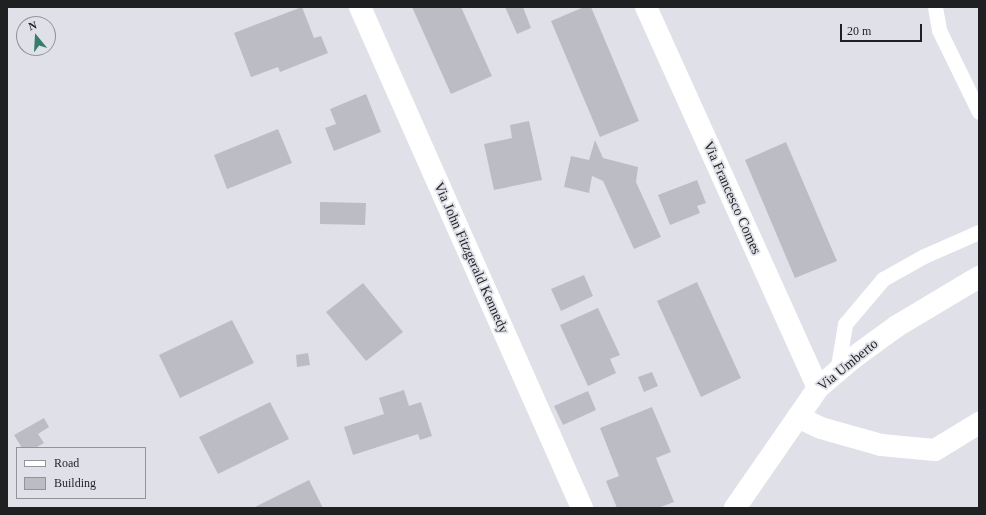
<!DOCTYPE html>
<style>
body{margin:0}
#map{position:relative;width:986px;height:515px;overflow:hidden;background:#e0e1e8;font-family:Georgia,serif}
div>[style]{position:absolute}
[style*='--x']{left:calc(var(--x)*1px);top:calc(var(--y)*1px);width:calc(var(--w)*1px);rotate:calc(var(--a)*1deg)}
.building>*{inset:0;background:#bcbdc4}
.service>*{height:15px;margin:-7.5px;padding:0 7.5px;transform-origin:7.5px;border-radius:7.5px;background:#fff}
.minor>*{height:22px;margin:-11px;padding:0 11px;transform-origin:11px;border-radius:11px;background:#fff}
.secondary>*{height:22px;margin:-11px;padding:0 11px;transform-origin:11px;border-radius:11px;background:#fff}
span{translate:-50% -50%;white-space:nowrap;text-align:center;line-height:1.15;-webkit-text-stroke:3.5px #e0e1e8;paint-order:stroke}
.street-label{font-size:14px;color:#1f2022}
.frame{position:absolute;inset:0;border:8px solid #1f2022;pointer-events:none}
.legend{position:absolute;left:16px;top:447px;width:130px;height:52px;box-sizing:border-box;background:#e0e1e8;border:1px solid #939499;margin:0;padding:5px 7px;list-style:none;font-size:12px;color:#1f2022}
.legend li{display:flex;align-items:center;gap:8px;height:20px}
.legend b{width:20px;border:1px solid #939499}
.north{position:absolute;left:16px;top:16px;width:40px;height:40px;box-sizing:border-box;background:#e0e1e8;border:1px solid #939499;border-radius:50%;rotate:342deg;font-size:11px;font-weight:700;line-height:16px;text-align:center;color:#1f2022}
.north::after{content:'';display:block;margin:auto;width:14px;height:18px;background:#367b6f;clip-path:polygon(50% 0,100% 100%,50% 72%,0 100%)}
.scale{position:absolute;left:840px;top:24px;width:82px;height:18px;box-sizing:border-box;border:2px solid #1f2022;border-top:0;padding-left:5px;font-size:12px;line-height:14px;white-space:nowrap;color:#1f2022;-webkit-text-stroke:3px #e0e1e8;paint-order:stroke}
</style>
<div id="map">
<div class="building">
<i style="clip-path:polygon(302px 7px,314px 38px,321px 36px,328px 53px,280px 72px,278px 67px,251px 77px,234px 33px)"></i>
<i style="clip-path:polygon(412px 7px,461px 7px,492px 76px,451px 94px)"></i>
<i style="clip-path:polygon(505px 7px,523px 7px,531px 28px,517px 34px)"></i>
<i style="clip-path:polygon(584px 7px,591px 7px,639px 121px,600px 137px,551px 21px)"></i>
<i style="clip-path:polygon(366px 94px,381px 132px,334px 151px,325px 128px,336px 124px,330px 109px)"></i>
<i style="clip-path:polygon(529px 121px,542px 180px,494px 190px,484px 144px,512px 138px,510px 125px)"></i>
<i style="clip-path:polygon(278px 129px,292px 163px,227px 189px,214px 155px)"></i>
<i style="clip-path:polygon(595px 140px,603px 158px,638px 167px,636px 182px,661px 237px,634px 249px,603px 181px,592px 176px,589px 193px,564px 187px,571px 156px,589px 160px)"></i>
<i style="clip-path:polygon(786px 142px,837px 261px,795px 278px,745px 160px)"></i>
<i style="clip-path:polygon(697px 180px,706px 203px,697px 206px,700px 213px,670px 225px,658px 195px)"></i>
<i style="clip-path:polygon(320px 202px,366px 203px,365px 225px,320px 224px)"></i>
<i style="clip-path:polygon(584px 275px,593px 296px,561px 311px,551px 289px)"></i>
<i style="clip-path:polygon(697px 282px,741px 378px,701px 397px,657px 301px)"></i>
<i style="clip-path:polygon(363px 283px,403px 332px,366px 361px,326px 312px)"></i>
<i style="clip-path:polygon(598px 308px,620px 355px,610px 359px,616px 373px,588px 386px,560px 325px)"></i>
<i style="clip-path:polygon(232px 320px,254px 363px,180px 398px,159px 355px)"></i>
<i style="clip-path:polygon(308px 353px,310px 365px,297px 367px,296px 355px)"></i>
<i style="clip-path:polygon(652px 372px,658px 386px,644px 392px,638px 377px)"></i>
<i style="clip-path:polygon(404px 390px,409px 406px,421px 402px,432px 436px,420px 440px,418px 434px,353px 455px,344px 427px,384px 414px,379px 398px)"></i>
<i style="clip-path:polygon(588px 391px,596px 410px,563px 425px,554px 406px)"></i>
<i style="clip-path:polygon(270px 402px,289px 439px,218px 474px,199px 437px)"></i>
<i style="clip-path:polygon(652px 407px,671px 452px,656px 458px,674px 502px,658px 508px,617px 508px,606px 481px,619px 476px,600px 428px)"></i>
<i style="clip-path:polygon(44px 418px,49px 427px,38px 434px,44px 443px,35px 448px,22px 448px,14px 435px)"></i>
<i style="clip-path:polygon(309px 480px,323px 508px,253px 508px)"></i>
</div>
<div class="service">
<i style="--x:935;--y:7;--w:23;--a:80"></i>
<i style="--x:939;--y:30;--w:91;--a:64"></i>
<i style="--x:837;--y:372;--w:49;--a:-80.5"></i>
<i style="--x:845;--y:324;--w:59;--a:-49.8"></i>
<i style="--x:883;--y:279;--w:47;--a:-29.3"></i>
<i style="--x:924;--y:256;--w:60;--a:-23.6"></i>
</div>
<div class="minor">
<i style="--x:360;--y:7;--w:548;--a:66.1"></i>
<i style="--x:646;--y:7;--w:418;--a:65.7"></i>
<i style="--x:798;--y:417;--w:25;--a:26"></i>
<i style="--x:821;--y:428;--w:62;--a:15.8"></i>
<i style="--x:881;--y:445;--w:54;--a:5.3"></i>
<i style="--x:935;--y:450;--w:52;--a:-31.5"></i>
</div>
<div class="secondary">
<i style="--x:735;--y:508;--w:146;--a:-55.3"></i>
<i style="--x:818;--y:388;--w:46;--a:-40.6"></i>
<i style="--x:853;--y:358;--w:54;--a:-36"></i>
<i style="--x:897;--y:326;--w:96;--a:-30.9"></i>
</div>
<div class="street-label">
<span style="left:732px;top:198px;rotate:66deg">Via Francesco Comes</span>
<span style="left:471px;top:258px;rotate:66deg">Via John Fitzgerald Kennedy</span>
<span style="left:848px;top:365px;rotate:-39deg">Via Umberto</span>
</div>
<div class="frame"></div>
<ul class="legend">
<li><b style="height:5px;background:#fff"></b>Road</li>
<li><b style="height:11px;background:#bcbdc4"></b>Building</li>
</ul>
<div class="north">N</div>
<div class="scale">20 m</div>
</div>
